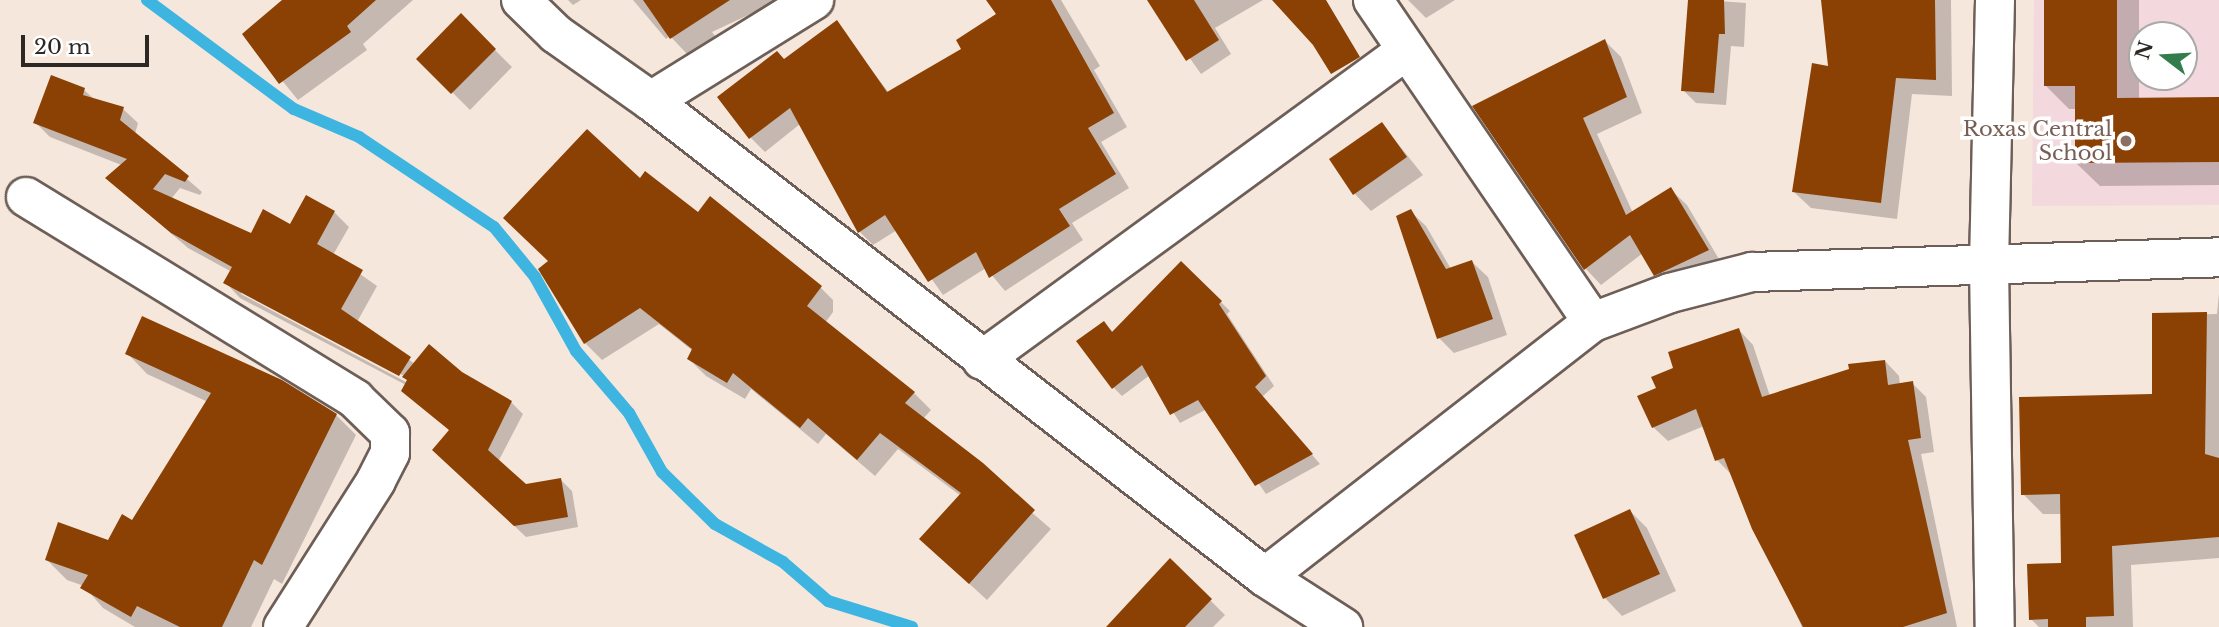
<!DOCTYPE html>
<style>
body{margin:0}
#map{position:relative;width:2219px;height:627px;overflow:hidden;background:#f6e7dc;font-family:"Libre Baskerville",serif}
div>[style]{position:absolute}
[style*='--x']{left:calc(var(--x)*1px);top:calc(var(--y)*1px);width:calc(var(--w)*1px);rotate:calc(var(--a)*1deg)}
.education>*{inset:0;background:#f3d8dd}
.shadow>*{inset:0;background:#0003}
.stream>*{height:12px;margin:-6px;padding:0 6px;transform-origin:6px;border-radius:6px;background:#3db5e0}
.building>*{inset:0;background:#8c4104}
.roads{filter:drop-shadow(2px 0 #6d5f57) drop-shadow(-2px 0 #6d5f57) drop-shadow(0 2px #6d5f57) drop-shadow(0 -2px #6d5f57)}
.minor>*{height:38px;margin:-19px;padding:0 19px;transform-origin:19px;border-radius:19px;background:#fff}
.dots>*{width:19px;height:19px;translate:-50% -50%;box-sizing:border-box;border:4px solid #fff;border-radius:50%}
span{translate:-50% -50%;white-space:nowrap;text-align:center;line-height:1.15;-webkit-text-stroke:7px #fff;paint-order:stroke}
.education-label{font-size:21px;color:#785e54}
.right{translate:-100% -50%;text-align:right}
.north{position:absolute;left:2128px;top:21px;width:70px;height:70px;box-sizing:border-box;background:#fff;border:2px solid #aba9a7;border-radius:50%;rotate:287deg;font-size:19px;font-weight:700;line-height:28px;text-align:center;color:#2e2824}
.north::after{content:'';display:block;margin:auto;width:24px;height:32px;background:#327d4b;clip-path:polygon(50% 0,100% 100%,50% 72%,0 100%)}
.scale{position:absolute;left:21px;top:35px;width:128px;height:32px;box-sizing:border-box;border:4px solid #2e2824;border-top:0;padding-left:9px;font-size:21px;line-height:24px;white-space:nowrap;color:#2e2824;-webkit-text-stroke:5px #fff;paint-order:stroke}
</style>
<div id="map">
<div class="education">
<i style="clip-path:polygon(evenodd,2034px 0,2219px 0,2219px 205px,2032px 206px,2034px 0,2142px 35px,2184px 35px,2184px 77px,2142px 77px,2142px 35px)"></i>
</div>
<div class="shadow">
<i style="clip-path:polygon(284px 0,413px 0,363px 44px,367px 50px,298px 100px,244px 34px)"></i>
<i style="clip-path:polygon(568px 0,581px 0,573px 5px)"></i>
<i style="clip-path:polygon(633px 0,780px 0,712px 32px,716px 37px,688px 55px,670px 36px,666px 39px)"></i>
<i style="clip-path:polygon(999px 0,1061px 0,1100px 66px,1094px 70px,1127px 127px,1101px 142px,1129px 188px,1072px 223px,1083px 240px,1005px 291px,986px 268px,943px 295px,897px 230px,873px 245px,859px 231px,800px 124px,765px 152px,751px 138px,785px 61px,836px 23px,889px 93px,964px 49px,999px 15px)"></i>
<i style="clip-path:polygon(1149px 0,1263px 0,1215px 28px,1231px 54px,1201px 74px)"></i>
<i style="clip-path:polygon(1408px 0,1455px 0,1426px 18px)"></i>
<i style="clip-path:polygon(1706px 0,1746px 3px,1744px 47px,1731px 46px,1726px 105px,1696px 103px,1683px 90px)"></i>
<i style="clip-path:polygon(1822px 0,1951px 0,1952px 96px,1912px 94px,1897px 219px,1811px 208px,1794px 192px,1830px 68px)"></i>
<i style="clip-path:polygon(2046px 0,2139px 0,2139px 100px,2219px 99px,2219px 185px,2100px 186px,2076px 163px,2076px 109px,2069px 109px,2046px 86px)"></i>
<i style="clip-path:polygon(461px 16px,512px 67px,470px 110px,419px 59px)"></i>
<i style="clip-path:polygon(1605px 41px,1621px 57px,1642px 113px,1597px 134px,1633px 213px,1671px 190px,1687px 205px,1723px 266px,1671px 290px,1643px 253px,1601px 285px,1586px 269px,1474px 106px)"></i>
<i style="clip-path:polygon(evenodd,84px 90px,95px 100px,123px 109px,138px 123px,135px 134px,202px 192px,200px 195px,180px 188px,171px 199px,251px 235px,334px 212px,349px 227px,333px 255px,377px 286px,357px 322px,415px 364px,461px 373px,511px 402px,523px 414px,498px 462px,525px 486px,561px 480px,572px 491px,578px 527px,526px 537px,446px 461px,450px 431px,406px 385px,240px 298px,226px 283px,232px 272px,188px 248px,107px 178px,124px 166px,50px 137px,35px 122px,84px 90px,241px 290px,408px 378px,406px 382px,241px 294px,241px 290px)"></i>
<i style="clip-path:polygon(1382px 124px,1423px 175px,1371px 211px,1354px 193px)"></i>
<i style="clip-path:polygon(640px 180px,815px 282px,833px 300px,833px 312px,825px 323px,914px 393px,931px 410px,923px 419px,1051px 529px,987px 600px,939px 556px,961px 496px,898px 449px,875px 476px,826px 434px,818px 444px,751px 389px,745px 399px,706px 376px,689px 359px,693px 351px,659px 324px,602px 360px,585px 343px)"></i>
<i style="clip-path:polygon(1410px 211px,1426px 226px,1451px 269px,1472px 262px,1488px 277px,1507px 335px,1454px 353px,1439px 338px)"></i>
<i style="clip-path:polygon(1181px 263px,1230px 311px,1227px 314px,1274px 386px,1262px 397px,1320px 464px,1266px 494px,1207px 409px,1180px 423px,1150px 375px,1122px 396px,1113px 387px,1104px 323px,1114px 333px)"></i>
<i style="clip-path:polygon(2219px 293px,2219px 558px,2131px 565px,2133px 627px,2039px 627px,2031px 619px,2062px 565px,2062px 514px,2043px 514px,2023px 494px,2154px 396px,2154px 315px,2217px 314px)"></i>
<i style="clip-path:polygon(1739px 330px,1753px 345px,1770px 396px,1885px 361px,1899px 376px,1900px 385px,1912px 383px,1926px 397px,1934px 452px,1921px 454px,1957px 627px,1802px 627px,1731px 474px,1717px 460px,1704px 426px,1668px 441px,1653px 427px,1658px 389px,1676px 369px)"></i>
<i style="clip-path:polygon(127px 353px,336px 415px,356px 435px,282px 584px,274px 579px,251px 627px,135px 627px,103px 608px,84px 586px,67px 580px,47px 560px,109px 542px,133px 522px,208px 402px,147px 374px)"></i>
<i style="clip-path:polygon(1630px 511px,1647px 528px,1676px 591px,1622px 616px,1605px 598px)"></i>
<i style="clip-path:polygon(1170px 560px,1225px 615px,1213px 627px,1109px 627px)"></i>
</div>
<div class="stream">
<i style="--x:147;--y:0;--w:183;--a:36.6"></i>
<i style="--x:294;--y:109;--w:71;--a:23.3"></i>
<i style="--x:359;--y:137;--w:162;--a:33.7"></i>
<i style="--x:494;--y:227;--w:65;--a:50.6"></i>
<i style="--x:535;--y:277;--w:85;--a:61"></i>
<i style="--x:576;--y:351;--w:82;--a:49.5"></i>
<i style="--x:629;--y:413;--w:68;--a:60.8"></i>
<i style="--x:662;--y:472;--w:74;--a:44.5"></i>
<i style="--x:715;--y:524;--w:78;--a:29.2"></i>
<i style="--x:783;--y:562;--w:60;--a:40.9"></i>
<i style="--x:828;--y:601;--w:88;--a:17.2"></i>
</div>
<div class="building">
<i style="clip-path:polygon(282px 0,376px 0,347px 26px,351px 32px,279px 84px,242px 34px)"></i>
<i style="clip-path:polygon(643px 0,730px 0,670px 39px)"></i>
<i style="clip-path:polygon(986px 0,1051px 0,1114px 113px,1088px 128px,1116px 174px,1059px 209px,1070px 226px,989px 278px,976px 252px,928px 282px,885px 215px,858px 233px,790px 108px,749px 139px,717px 97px,777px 51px,784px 59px,837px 20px,887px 92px,961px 49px,956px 40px,996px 14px)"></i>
<i style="clip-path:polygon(1147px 0,1194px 0,1219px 40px,1186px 61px)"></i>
<i style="clip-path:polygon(1272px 0,1326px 0,1360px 57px,1331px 74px,1313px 45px)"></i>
<i style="clip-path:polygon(1688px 0,1724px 0,1725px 34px,1719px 34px,1714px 93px,1681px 91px)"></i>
<i style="clip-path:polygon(1821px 0,1935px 0,1936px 80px,1896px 78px,1881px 203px,1792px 192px,1812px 63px,1828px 66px)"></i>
<i style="clip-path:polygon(2044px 0,2117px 0,2117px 98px,2219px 97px,2219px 162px,2075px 163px,2075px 86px,2044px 86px)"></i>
<i style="clip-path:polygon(461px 13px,496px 49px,451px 94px,416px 59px)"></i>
<i style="clip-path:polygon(1605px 39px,1627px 97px,1583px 118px,1626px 215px,1671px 187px,1709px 250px,1654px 276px,1630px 235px,1584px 270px,1472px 106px)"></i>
<i style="clip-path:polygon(51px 75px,85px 88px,83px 95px,124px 107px,120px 120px,189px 176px,185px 182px,165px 174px,153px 189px,251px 233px,263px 209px,290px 224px,306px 195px,335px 211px,317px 244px,363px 270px,341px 309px,411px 357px,399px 376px,223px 283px,232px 267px,171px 233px,105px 178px,127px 159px,33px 123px)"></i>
<i style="clip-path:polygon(1382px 122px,1407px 157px,1353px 195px,1329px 159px)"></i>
<i style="clip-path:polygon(587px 129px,640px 178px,645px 171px,698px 212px,710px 196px,822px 286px,807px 306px,915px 392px,905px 403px,983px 463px,1035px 510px,969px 584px,919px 539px,961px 493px,880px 433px,857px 460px,808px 418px,800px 428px,733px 373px,727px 383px,687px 359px,692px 349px,640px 308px,584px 344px,538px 269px,548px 261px,503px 218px)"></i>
<i style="clip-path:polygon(1411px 209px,1446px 269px,1472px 260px,1493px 319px,1437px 339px,1396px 216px)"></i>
<i style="clip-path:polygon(1181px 261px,1222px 301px,1219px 304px,1266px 376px,1255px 387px,1313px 454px,1255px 486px,1198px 400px,1170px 415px,1142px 365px,1112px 389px,1076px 341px,1104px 321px,1112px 332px)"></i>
<i style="clip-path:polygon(2207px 312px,2205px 454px,2219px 458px,2219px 537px,2112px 546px,2114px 616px,2086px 617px,2086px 627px,2048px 627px,2048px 619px,2029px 620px,2027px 564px,2061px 563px,2060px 494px,2021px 495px,2019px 397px,2152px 394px,2152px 313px)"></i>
<i style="clip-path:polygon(142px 316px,282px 380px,337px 414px,262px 565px,254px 560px,222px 627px,180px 627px,137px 606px,131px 617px,80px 588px,88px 575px,45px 560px,58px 522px,108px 540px,122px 514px,132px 520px,211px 393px,125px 354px)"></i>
<i style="clip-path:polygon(1739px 328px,1762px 397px,1849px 369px,1848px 364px,1885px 360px,1888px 385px,1913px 381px,1921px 438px,1908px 440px,1947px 613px,1903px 627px,1803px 627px,1752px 529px,1724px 458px,1715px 461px,1696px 409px,1652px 428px,1637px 396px,1656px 388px,1651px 377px,1673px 368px,1668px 352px)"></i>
<i style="clip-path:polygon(429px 344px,462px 372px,512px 401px,488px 450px,526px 484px,561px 478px,568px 517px,514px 526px,432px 450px,449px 430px,401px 391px,407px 380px,402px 377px)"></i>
<i style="clip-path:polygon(1630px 509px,1660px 574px,1603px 599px,1574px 535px)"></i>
<i style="clip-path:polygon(1170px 558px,1212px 599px,1185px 627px,1106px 627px)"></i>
</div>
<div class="roads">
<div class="minor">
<i style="--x:521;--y:0;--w:49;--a:44.2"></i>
<i style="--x:556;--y:34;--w:116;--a:35.2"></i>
<i style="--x:651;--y:101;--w:777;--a:37.78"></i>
<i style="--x:1265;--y:577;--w:415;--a:-37.9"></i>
<i style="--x:1593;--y:322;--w:82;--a:-20.6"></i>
<i style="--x:1670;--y:293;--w:85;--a:-14.4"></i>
<i style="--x:1752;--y:272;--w:467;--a:-1.8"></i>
<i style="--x:1373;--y:0;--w:390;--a:55.7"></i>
<i style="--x:1995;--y:0;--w:265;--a:91.3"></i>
<i style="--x:1989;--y:265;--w:362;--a:89.1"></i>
<i style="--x:651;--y:101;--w:192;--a:-31.8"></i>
<i style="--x:26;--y:197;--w:386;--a:31.5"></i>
<i style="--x:355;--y:399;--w:49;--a:44.2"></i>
<i style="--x:390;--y:433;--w:20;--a:90"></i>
<i style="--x:390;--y:453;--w:31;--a:117"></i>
<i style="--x:376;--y:481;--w:173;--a:122.5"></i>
<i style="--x:982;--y:360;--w:526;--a:-36.11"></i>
<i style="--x:1265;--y:577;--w:93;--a:32.7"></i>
</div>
</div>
<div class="dots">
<i style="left:2126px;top:141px;background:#8d6e63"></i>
</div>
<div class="education-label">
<span class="right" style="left:2112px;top:141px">Roxas Central<br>School</span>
</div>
<div class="north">N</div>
<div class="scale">20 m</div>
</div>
